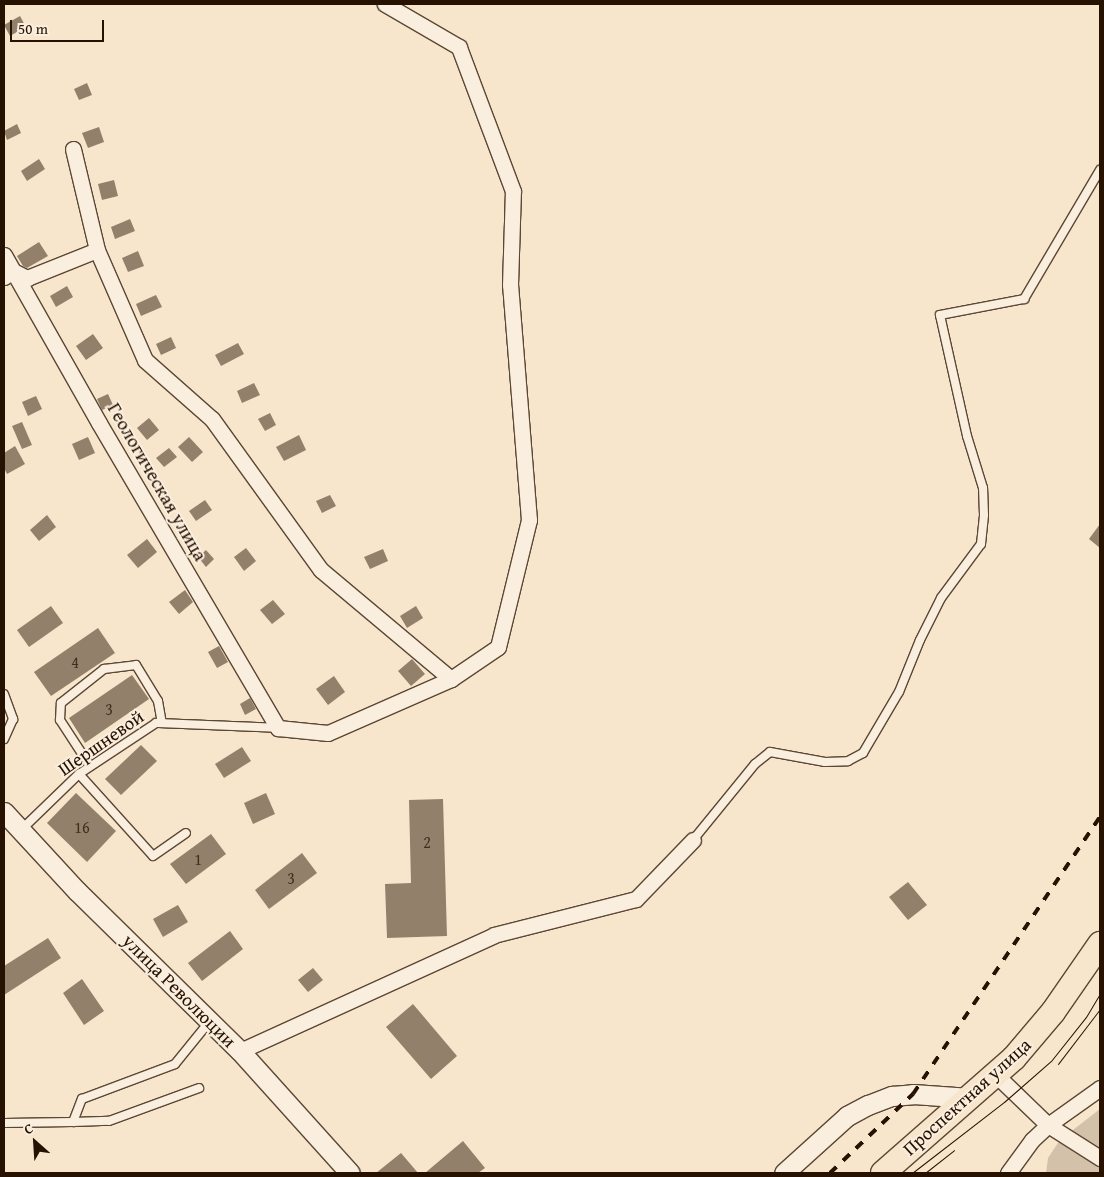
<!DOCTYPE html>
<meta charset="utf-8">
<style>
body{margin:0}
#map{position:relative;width:1104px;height:1177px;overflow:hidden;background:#f7e5cc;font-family:"Gentium Book Plus",serif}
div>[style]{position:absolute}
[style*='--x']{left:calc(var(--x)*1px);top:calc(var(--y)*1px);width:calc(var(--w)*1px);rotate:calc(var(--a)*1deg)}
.green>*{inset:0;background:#d4c1a9}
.building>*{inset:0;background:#93806b}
.roads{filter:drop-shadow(1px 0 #5b4734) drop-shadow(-1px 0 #5b4734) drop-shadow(0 1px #5b4734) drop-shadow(0 -1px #5b4734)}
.service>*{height:8px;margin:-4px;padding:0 4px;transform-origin:4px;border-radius:4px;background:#faeede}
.minor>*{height:15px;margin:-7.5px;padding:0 7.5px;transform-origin:7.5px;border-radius:7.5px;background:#faeede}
.tertiary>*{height:19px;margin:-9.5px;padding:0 9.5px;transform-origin:9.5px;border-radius:9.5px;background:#faeede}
.primary>*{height:24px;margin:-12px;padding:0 12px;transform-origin:12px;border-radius:12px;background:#f7e5cc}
.tram>*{height:1px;margin:-0.5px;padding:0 0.5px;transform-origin:0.5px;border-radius:0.5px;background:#271201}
.rail>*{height:4px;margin-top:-2px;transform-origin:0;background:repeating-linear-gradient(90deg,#271201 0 9px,transparent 0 18px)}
span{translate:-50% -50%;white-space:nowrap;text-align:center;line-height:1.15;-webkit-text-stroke:4px #faeede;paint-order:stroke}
.number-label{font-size:16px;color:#422e1c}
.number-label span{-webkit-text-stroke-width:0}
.street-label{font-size:19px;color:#271201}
.frame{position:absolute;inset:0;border:5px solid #271201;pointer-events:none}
.north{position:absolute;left:10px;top:1117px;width:50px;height:50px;-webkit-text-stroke:4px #faeede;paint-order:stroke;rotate:334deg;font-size:14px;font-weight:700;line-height:20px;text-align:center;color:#271201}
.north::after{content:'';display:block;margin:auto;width:18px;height:22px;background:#271201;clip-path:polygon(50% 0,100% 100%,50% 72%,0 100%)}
.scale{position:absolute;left:10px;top:20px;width:94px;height:22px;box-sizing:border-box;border:2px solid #271201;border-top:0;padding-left:6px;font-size:15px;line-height:18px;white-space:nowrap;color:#271201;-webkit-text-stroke:4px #faeede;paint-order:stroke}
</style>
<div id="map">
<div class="green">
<i style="clip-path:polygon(1100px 1109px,1100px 1173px,1046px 1173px,1048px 1158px,1060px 1140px)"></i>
</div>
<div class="building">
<i style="clip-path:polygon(20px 16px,26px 27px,10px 36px,4px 25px)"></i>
<i style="clip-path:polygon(87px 83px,92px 95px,79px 100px,74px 89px)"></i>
<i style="clip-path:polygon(17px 124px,21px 133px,7px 140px,4px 131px)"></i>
<i style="clip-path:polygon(99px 127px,104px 142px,88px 148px,82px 133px)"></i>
<i style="clip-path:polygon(39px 159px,45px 169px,27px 181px,21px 171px)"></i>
<i style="clip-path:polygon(114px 180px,118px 196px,102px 200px,98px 184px)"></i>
<i style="clip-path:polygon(130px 219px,135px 231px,115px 239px,111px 227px)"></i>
<i style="clip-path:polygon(39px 242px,48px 256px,27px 268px,23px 266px,17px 256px)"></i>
<i style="clip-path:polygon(138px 251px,144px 266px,128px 272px,122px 258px)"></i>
<i style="clip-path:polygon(67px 286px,73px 297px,56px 307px,50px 296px)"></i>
<i style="clip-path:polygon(156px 295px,162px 307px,141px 316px,136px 304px)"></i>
<i style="clip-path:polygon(93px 334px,103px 348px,86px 360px,76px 346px)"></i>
<i style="clip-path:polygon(171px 337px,176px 348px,161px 355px,156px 344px)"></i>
<i style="clip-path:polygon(238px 343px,244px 354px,221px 366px,215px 355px)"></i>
<i style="clip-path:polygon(254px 383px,260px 395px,242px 403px,237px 391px)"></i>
<i style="clip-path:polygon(108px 394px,113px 405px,102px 410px,97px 399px)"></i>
<i style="clip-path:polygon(36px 396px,42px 409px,28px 416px,22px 402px)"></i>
<i style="clip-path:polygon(270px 413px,276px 425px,265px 431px,258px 419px)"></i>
<i style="clip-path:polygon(149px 418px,159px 430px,147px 440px,137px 428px)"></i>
<i style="clip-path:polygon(22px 422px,32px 445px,22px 449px,12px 426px)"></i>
<i style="clip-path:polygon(299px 435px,306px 450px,284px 461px,276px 447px)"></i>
<i style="clip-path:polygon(88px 437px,95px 453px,79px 460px,72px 444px)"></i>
<i style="clip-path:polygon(189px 437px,203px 452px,192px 462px,178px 447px)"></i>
<i style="clip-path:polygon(15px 446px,25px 464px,7px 474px,4px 468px,4px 453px)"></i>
<i style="clip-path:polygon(169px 448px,177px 457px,164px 467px,156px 458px)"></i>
<i style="clip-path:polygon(330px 495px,336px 506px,322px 513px,316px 501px)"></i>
<i style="clip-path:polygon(205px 500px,212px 510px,196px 521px,189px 511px)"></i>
<i style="clip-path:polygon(47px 515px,56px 527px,39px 541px,30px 530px)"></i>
<i style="clip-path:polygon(1100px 524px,1100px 548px,1089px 539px)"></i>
<i style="clip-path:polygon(147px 539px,157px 552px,138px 568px,127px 555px)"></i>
<i style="clip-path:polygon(246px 548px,256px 561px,244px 571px,234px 557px)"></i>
<i style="clip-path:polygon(383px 549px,388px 561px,370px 569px,364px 557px)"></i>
<i style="clip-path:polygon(206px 550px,214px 559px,206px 567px,198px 557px)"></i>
<i style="clip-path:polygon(185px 590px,193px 602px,179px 614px,169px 602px)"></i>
<i style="clip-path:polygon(273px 600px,285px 614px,272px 624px,260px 610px)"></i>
<i style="clip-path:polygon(51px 606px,63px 623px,29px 647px,17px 630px)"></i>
<i style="clip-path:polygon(416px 606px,423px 618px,407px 628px,400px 616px)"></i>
<i style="clip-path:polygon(98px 628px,115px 653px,51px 696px,34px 672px)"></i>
<i style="clip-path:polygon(219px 646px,228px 662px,217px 668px,208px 652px)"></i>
<i style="clip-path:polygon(412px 659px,425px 674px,411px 686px,398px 671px)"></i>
<i style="clip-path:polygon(132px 675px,149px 699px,85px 743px,69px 718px)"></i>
<i style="clip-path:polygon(334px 676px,345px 692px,328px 705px,316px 689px)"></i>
<i style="clip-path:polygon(250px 698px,256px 709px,245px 715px,240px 704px)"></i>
<i style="clip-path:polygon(141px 745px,157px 761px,121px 795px,105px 779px)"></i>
<i style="clip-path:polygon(242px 747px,251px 761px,224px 778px,215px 764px)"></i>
<i style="clip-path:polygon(76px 793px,116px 831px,87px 862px,47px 823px)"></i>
<i style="clip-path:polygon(266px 793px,275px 814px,253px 824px,244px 803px)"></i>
<i style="clip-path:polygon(443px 799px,447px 936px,387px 938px,385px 884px,411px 883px,409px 800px)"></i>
<i style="clip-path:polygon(211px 834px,226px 854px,186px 884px,170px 864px)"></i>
<i style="clip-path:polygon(302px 853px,317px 873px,269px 909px,255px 890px)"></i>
<i style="clip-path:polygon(908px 882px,927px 905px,908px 920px,889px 897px)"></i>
<i style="clip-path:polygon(178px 905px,188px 922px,163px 937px,153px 919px)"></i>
<i style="clip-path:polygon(230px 931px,243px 949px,202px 981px,188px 963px)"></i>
<i style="clip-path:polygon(48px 938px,61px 958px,4px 995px,4px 966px)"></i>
<i style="clip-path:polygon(313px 968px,323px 980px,308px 992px,298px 980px)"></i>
<i style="clip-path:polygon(82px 979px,104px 1011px,84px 1025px,63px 993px)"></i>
<i style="clip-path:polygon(413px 1004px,457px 1056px,431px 1079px,386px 1027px)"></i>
<i style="clip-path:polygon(463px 1141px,485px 1168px,478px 1173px,425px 1173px)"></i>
<i style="clip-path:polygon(401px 1153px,418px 1173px,376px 1173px)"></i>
</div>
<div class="roads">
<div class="service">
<i style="--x:4;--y:694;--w:27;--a:70"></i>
<i style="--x:13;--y:719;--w:22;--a:114"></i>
<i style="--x:90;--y:766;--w:55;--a:-123.1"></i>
<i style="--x:60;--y:720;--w:17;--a:-87"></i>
<i style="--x:61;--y:703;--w:55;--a:-38.3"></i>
<i style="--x:104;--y:669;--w:32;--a:-7"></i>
<i style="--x:136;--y:665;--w:42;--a:58.6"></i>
<i style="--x:158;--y:701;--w:22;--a:80"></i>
<i style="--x:79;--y:774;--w:110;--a:47.9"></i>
<i style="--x:153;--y:856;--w:40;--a:-34.9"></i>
<i style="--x:21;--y:830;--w:81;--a:-44"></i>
<i style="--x:79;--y:774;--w:92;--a:-33.5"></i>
<i style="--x:156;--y:723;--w:122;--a:2.3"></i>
<i style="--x:693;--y:840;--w:98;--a:-50.8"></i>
<i style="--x:755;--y:764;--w:19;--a:-39"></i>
<i style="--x:770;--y:752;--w:56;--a:10.3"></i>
<i style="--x:825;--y:762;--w:23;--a:-2"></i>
<i style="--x:848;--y:761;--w:17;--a:-28"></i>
<i style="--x:863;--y:753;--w:71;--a:-59.5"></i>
<i style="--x:899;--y:692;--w:56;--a:-68"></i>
<i style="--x:920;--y:640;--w:47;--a:-63.4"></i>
<i style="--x:941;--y:598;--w:67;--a:-53.5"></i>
<i style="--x:981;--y:544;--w:29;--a:-84"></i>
<i style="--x:984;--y:515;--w:27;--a:-92"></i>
<i style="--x:983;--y:488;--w:54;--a:-107.1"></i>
<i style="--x:967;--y:436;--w:124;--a:-102.6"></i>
<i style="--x:940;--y:315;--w:86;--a:-10.8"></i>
<i style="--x:1024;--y:299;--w:150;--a:-59.5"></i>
<i style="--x:73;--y:1122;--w:36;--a:-2"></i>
<i style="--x:109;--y:1121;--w:96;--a:-20.1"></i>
<i style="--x:4;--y:1123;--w:69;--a:-0.8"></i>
<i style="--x:73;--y:1122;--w:25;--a:-69"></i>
<i style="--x:82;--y:1099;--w:99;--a:-20.6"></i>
<i style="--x:175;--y:1064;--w:55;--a:-50.9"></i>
</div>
<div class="minor">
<i style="--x:73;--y:149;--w:104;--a:76.6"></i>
<i style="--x:4;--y:255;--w:193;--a:60.5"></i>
<i style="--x:99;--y:423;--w:354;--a:59.6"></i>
<i style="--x:278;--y:728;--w:50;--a:5.7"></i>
<i style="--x:328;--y:733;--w:134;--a:-23.7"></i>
<i style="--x:451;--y:679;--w:57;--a:-34.2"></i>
<i style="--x:498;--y:647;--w:131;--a:-76.3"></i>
<i style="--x:529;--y:520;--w:236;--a:-94.6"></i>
<i style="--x:510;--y:285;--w:94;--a:-88.2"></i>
<i style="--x:513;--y:191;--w:154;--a:-110.6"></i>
<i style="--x:459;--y:47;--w:86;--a:-149.8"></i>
<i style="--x:4;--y:277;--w:11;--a:-34"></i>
<i style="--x:13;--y:271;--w:16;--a:27"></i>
<i style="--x:27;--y:278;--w:75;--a:-21.8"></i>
<i style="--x:97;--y:250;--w:120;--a:66.4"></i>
<i style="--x:145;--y:360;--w:89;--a:41.4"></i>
<i style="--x:212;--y:419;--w:186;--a:54.2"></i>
<i style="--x:321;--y:570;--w:170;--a:40"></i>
<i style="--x:240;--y:1051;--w:279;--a:-24.5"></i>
<i style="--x:494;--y:935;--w:146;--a:-14.2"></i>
<i style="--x:636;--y:899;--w:82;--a:-46"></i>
<i style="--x:995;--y:1074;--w:74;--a:43.9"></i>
<i style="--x:1048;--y:1125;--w:64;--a:-35.4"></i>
<i style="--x:1008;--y:1173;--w:41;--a:-54"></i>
<i style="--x:1032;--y:1140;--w:22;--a:-43"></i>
<i style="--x:1048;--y:1125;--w:62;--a:32.4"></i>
</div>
<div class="tertiary">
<i style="--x:4;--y:812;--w:108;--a:47.3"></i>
<i style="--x:77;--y:891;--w:228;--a:44.5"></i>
<i style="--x:240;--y:1051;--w:164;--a:48"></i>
<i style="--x:784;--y:1173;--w:85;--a:-42.1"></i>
<i style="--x:847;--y:1116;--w:24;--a:-28"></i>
<i style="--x:868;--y:1105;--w:26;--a:-21"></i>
<i style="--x:892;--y:1096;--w:21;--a:-5"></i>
<i style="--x:913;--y:1094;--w:57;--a:4"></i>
</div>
<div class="primary">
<i style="--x:883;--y:1173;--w:174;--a:-41.3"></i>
<i style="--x:1014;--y:1058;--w:60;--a:-49.7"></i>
<i style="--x:1053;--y:1012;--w:83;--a:-55.3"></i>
</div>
</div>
<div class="tram">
<i style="--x:1058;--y:1064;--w:69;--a:-52.6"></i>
<i style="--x:912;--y:1173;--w:116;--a:-37.7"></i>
<i style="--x:1004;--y:1102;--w:62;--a:-41.1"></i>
<i style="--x:1051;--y:1061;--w:56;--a:-51.5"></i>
<i style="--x:1086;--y:1017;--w:27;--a:-59"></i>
<i style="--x:925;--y:1173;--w:37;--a:-38"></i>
</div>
<div class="rail">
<i style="--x:830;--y:1173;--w:115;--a:-43.6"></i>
<i style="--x:913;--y:1094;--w:334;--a:-56"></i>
</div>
<div class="number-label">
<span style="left:75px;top:662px">4</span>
<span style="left:109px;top:709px">3</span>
<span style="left:82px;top:827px">16</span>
<span style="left:427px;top:842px">2</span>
<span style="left:198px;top:859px">1</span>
<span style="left:291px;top:878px">3</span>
</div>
<div class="street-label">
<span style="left:157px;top:482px;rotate:60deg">Геологическая улица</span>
<span style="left:101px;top:743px;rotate:-35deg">Шершневой</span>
<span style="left:179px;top:991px;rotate:45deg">улица Революции</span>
<span style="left:967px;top:1097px;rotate:-42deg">Проспектная улица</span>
</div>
<div class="frame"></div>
<div class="north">С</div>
<div class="scale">50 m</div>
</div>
